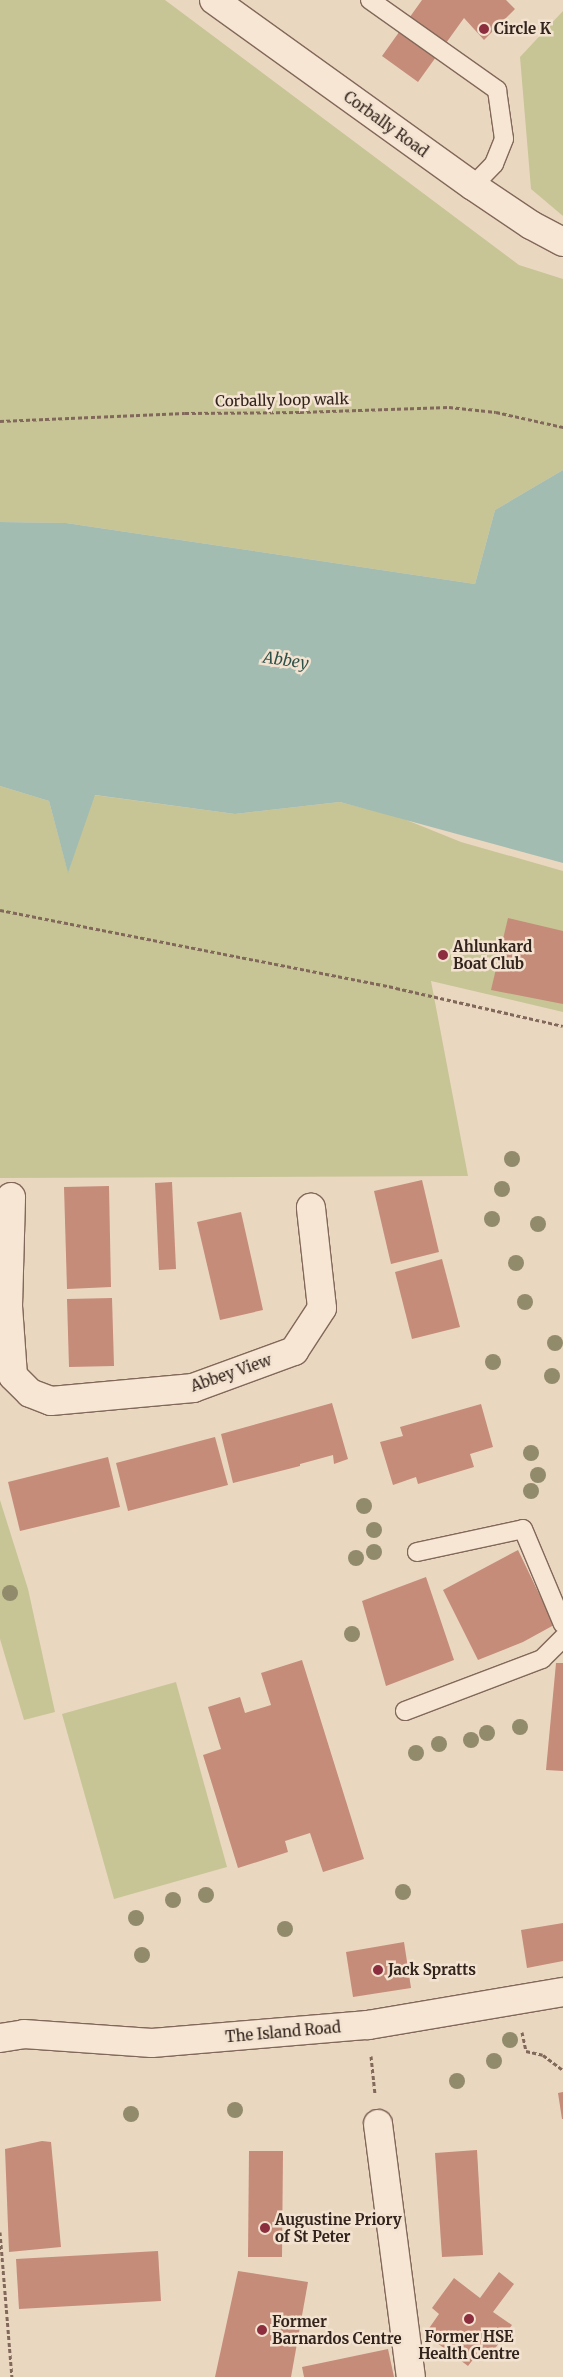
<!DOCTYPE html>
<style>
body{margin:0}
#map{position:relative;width:563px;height:2377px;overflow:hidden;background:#ead7c0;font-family:Merriweather,serif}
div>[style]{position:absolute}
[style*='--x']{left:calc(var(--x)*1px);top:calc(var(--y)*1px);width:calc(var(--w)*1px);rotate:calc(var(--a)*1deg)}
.green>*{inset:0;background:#c7c595}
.water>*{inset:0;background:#a3bcb1}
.building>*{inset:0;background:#c58c79}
.path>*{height:3px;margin-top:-1.5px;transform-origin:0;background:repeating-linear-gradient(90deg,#82685a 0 4px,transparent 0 6.5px)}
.roads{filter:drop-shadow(1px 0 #82685a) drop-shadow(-1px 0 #82685a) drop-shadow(0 1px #82685a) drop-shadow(0 -1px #82685a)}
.service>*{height:18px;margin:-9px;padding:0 9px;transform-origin:9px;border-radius:9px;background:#f6e6d3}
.minor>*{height:28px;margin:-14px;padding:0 14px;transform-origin:14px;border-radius:14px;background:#f6e6d3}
.secondary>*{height:28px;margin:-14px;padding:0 14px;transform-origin:14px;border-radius:14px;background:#f6e6d3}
.trees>*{width:16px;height:16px;margin:-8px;border-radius:50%;background:#918b6b}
.dots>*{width:14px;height:14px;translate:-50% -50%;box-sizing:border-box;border:2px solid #f2e2cf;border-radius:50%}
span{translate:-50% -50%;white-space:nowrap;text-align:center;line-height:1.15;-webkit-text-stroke:5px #f2e2cf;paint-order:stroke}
.poi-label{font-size:15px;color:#32241d;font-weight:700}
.left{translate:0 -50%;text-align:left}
.street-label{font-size:15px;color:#32241d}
.water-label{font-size:16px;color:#2d5149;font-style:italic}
</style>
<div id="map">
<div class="green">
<i style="clip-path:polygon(0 0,165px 0,519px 265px,563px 279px,563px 470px,495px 510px,475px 584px,66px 523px,0 522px)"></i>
<i style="clip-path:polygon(563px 11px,563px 216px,531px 189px,520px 57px)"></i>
<i style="clip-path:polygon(0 786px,49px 801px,68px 872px,94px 795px,235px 814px,340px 802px,399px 817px,461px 842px,563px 871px,563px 1012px,431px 981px,468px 1176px,0 1178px)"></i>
<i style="clip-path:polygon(0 1500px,28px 1589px,55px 1712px,24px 1720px,0 1639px)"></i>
<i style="clip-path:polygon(176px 1682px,227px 1867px,114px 1899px,62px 1714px)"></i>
</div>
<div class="water">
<i style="clip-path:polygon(563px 470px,563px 863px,340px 802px,235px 814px,95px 795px,68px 873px,49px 801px,0 786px,0 522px,66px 523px,475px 584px,495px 510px)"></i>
</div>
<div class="building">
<i style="clip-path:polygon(422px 0,506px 0,515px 9px,484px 40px,464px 18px,418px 82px,382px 56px)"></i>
<i style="clip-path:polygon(508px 918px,563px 931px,563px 1004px,491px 990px)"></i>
<i style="clip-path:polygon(422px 1180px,439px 1252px,391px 1264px,374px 1191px)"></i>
<i style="clip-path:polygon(172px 1182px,176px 1269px,159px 1270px,155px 1183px)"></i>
<i style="clip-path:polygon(109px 1186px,111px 1287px,67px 1289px,64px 1187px)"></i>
<i style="clip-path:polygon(241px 1212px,263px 1310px,220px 1320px,197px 1222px)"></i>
<i style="clip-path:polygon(442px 1259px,460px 1327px,412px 1339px,395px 1272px)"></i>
<i style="clip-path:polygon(112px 1298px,114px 1366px,69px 1367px,67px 1299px)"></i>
<i style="clip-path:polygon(332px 1403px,348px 1459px,334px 1464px,333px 1455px,300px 1464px,300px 1466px,233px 1483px,221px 1434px)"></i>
<i style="clip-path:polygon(481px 1404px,493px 1447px,470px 1454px,474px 1467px,418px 1484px,416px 1477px,393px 1485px,380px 1442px,403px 1436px,400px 1427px)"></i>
<i style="clip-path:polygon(215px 1437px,228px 1485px,128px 1511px,116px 1463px)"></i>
<i style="clip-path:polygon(108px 1457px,120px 1507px,20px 1531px,8px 1482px)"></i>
<i style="clip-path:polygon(518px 1550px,554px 1625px,523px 1642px,478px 1660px,443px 1590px)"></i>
<i style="clip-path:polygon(426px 1577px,454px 1660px,386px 1686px,362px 1601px)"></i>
<i style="clip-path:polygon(302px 1660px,364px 1859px,323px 1872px,310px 1833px,285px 1841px,288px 1852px,238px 1868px,203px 1755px,221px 1749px,208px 1707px,240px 1697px,245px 1713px,271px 1705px,261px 1673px)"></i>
<i style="clip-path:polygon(556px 1663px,563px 1663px,563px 1771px,546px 1770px)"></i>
<i style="clip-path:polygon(563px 1923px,563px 1961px,527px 1968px,521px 1930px)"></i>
<i style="clip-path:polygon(404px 1942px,411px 1988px,353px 1997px,346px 1952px)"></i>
<i style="clip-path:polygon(563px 2092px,563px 2119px,562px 2119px,558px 2093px)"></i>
<i style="clip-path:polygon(42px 2141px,51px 2142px,61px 2247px,9px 2252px,5px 2149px)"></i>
<i style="clip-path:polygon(477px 2150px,483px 2255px,442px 2257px,435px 2153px)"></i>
<i style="clip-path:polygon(249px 2151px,283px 2151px,282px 2257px,248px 2257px)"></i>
<i style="clip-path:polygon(158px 2251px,161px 2301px,19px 2309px,16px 2259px)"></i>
<i style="clip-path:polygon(238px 2271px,308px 2282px,291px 2377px,215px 2377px)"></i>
<i style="clip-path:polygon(499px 2272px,514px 2284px,493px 2312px,512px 2325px,491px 2354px,482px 2348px,468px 2366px,425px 2334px,439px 2314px,432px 2308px,454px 2278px,480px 2298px)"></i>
<i style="clip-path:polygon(388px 2349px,394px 2377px,304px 2377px,302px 2367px)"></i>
</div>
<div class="path">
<i style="--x:0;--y:421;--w:185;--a:-2.5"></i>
<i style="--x:185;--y:413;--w:115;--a:-0.5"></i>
<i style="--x:300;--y:412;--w:149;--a:-1.9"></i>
<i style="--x:449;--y:407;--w:47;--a:6.1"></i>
<i style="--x:496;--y:412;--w:69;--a:12.6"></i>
<i style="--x:0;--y:910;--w:404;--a:11.1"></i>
<i style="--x:396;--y:988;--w:171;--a:12.8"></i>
<i style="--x:522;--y:2032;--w:19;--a:78"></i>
<i style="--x:526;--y:2051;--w:17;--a:13"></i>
<i style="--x:543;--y:2055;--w:25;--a:37"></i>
<i style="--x:371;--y:2056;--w:38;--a:84"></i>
<i style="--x:0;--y:2232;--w:145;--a:85.3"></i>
</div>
<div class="roads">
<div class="service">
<i style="--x:370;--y:0;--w:156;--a:35.3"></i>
<i style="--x:497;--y:90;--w:49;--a:81.9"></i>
<i style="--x:504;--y:139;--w:27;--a:112"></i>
<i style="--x:494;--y:164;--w:30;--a:134"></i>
<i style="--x:417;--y:1552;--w:108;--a:-12.2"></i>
<i style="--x:523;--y:1529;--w:103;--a:67.2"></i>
<i style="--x:405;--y:1711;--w:147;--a:-20.8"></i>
<i style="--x:542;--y:1659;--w:30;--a:-45"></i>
</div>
<div class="minor">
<i style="--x:0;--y:1306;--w:8;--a:0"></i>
<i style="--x:8;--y:1306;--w:70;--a:85.9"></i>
<i style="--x:13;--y:1376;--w:24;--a:45"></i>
<i style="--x:30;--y:1393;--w:22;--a:21"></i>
<i style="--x:51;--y:1401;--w:143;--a:-5.2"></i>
<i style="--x:193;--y:1388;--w:108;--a:-20.1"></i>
<i style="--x:294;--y:1351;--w:51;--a:-56.9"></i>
<i style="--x:322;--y:1308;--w:101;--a:-96.3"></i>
<i style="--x:8;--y:1306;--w:109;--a:-88.4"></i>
<i style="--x:378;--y:2124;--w:255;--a:82.6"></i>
</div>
<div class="secondary">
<i style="--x:214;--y:0;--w:319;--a:35.7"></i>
<i style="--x:473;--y:186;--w:70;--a:33.9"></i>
<i style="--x:531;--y:225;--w:36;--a:28"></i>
<i style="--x:0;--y:2038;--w:24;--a:-9"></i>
<i style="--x:24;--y:2034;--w:128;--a:4"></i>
<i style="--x:152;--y:2043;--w:217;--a:-4.8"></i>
<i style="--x:368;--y:2025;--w:198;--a:-9.6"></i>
</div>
</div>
<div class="trees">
<i style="left:512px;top:1159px"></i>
<i style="left:502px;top:1189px"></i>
<i style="left:492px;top:1219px"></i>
<i style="left:538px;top:1224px"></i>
<i style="left:516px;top:1263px"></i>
<i style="left:525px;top:1302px"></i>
<i style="left:555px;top:1343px"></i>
<i style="left:493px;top:1362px"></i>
<i style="left:552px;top:1376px"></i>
<i style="left:531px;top:1453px"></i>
<i style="left:538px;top:1475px"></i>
<i style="left:531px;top:1491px"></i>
<i style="left:364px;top:1506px"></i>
<i style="left:374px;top:1530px"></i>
<i style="left:374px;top:1552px"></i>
<i style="left:356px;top:1558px"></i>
<i style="left:10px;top:1593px"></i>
<i style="left:352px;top:1634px"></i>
<i style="left:520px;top:1727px"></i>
<i style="left:487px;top:1733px"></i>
<i style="left:471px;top:1740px"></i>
<i style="left:439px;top:1744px"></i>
<i style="left:416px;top:1753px"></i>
<i style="left:403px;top:1892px"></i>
<i style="left:206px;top:1895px"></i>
<i style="left:173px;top:1900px"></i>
<i style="left:136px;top:1918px"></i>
<i style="left:285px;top:1929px"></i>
<i style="left:142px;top:1955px"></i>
<i style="left:510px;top:2040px"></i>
<i style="left:494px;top:2061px"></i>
<i style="left:457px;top:2081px"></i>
<i style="left:235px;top:2110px"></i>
<i style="left:131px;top:2114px"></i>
</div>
<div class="dots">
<i style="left:484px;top:29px;background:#8c2e3e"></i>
<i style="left:443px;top:955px;background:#8c2e3e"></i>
<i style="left:378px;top:1970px;background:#8c2e3e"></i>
<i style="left:265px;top:2228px;background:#8c2e3e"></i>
<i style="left:469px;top:2319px;background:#8c2e3e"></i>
<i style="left:262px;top:2330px;background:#8c2e3e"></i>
</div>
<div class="poi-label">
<span class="left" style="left:494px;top:29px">Circle K</span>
<span class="left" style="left:453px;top:955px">Ahlunkard<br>Boat Club</span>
<span class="left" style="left:388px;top:1970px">Jack Spratts</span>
<span class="left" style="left:275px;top:2228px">Augustine Priory<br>of St Peter</span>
<span class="left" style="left:272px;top:2330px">Former<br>Barnardos Centre</span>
<span style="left:469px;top:2345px">Former HSE<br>Health Centre</span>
</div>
<div class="street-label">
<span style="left:386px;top:124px;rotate:36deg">Corbally Road</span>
<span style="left:282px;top:400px;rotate:-1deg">Corbally loop walk</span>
<span style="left:231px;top:1373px;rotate:-19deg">Abbey View</span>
<span style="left:283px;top:2032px;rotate:-5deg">The Island Road</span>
</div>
<div class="water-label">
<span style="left:286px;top:660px;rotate:8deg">Abbey</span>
</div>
</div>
